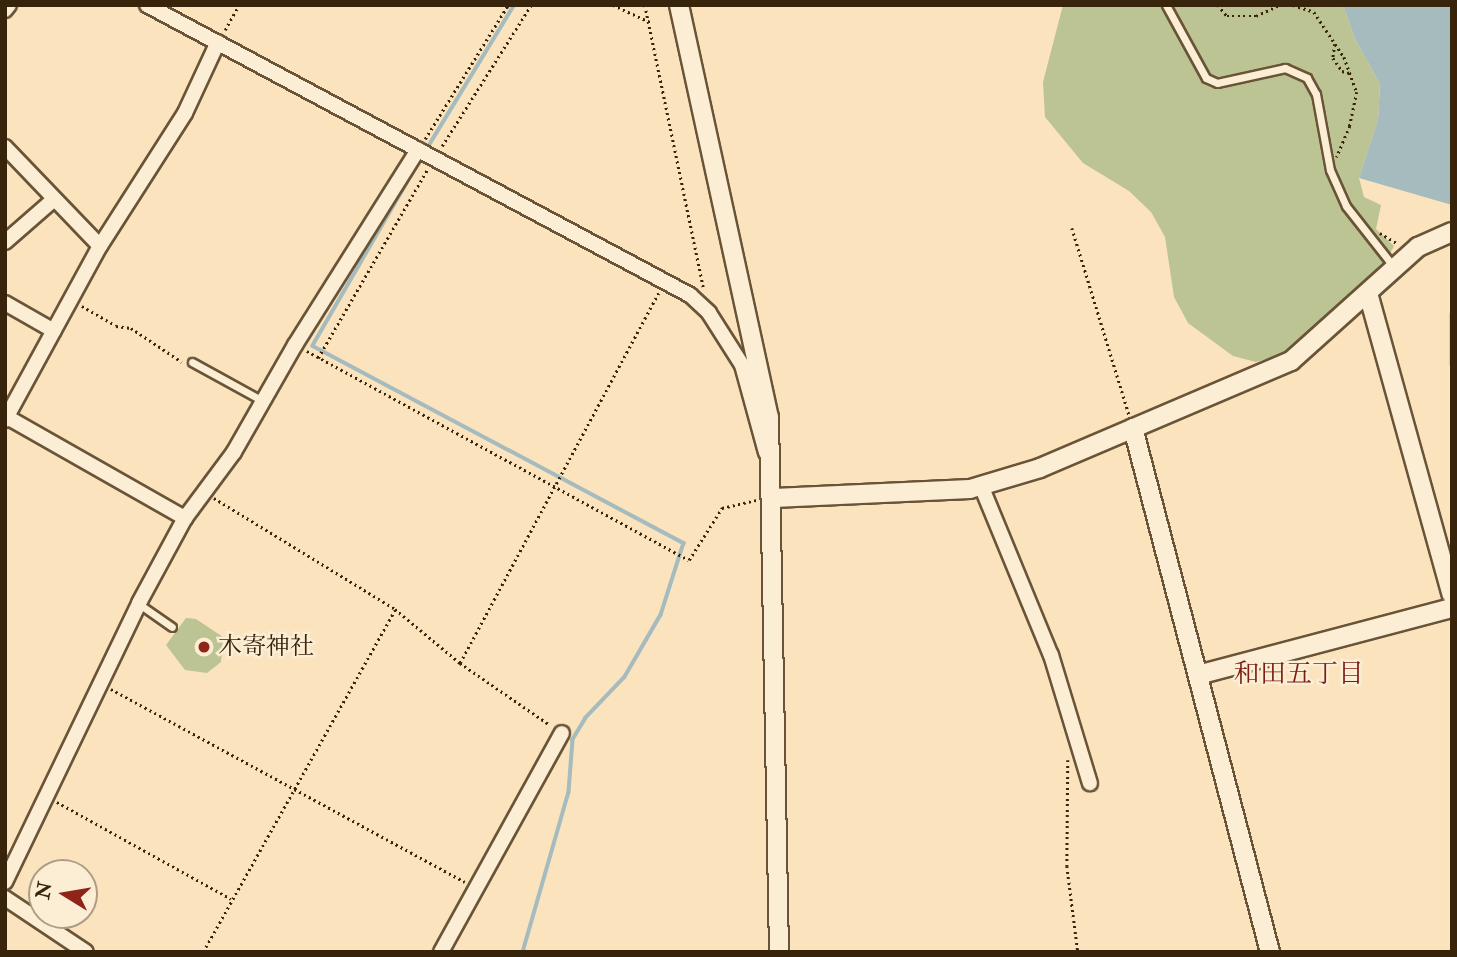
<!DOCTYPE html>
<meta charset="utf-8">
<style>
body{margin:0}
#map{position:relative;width:1457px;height:957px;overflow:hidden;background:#fbe3be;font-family:"IM FELL Double Pica","Noto Serif JP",serif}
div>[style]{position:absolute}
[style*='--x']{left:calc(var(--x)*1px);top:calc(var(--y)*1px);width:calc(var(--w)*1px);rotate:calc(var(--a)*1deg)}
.green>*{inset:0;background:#bcc494}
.water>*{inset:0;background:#a5bbbd}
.stream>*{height:3.5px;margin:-1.75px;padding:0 1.75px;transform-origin:1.75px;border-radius:1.75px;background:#a5bbbd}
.path>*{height:2.5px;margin-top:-1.25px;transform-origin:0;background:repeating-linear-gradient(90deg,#38240a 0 2px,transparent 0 5.5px)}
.roads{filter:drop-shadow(2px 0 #695437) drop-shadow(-2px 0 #695437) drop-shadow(0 2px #695437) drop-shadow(0 -2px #695437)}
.service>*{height:7px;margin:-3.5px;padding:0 3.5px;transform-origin:3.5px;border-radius:3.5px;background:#fcedd5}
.minor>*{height:14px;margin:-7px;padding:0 7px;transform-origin:7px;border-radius:7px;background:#fcedd5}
.tertiary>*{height:18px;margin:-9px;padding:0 9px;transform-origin:9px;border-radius:9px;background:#fcedd5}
.dots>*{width:19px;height:19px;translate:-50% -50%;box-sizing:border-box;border:4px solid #fcedd5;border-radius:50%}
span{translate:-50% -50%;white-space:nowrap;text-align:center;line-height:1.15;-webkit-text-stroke:5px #fcedd5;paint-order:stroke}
.poi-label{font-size:24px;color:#38240a}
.left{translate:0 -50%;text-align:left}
.neighbourhood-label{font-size:26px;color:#7a1f14}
.frame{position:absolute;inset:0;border:7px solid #38240a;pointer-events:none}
.north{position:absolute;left:28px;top:859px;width:70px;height:70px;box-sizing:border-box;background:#fcedd5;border:2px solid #ae9d84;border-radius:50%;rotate:281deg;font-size:19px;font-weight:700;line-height:28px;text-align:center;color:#38240a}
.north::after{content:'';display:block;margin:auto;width:24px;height:32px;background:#8f2418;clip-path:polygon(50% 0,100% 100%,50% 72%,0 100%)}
</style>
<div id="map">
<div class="green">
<i style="clip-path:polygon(1063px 5px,1343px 5px,1355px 39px,1380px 84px,1378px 120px,1359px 178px,1364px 197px,1381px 205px,1376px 229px,1394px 246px,1383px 267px,1285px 354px,1256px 362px,1233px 356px,1188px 323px,1174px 297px,1165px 237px,1151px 212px,1129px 191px,1083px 163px,1045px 117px,1043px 82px)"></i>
<i style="clip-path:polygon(186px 618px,196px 619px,223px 637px,221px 662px,207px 673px,185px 670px,166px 645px)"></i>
</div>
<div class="water">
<i style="clip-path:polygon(1343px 5px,1452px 5px,1452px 205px,1359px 178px,1378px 120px,1380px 84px,1355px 39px)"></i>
</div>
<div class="stream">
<i style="--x:426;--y:150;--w:170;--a:-58.7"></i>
<i style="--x:422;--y:157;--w:218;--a:120"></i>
<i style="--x:313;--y:346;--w:420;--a:28"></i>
<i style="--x:684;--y:543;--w:76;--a:107.7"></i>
<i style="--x:661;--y:615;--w:72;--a:120.1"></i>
<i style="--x:625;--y:677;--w:57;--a:133.6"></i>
<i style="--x:586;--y:718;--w:26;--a:121"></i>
<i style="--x:573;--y:740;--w:52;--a:94.4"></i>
<i style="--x:569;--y:792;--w:166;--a:106"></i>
<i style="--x:1452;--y:314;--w:50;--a:90"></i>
</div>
<div class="path">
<i style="--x:613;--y:5;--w:41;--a:24.7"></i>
<i style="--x:645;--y:5;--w:290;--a:78.3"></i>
<i style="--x:1218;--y:5;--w:14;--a:51"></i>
<i style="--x:1227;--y:16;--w:29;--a:0"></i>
<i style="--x:1256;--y:16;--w:26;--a:-25"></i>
<i style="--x:1293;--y:5;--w:22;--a:18"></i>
<i style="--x:1314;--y:12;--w:54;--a:56.3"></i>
<i style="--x:1344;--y:57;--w:37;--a:70"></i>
<i style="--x:1357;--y:92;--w:35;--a:102"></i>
<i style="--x:1350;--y:126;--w:34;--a:113"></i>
<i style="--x:225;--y:30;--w:29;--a:-61"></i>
<i style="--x:1335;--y:44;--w:14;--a:98"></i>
<i style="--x:1333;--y:58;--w:16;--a:55"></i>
<i style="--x:1342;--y:71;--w:8;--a:14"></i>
<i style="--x:425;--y:139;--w:158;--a:-58.2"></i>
<i style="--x:442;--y:146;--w:167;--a:-57.7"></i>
<i style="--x:1072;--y:228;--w:195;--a:73"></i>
<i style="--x:1380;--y:233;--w:21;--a:31"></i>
<i style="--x:82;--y:306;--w:39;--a:30"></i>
<i style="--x:116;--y:326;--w:15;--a:8"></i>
<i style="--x:131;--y:328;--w:61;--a:33.7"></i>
<i style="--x:307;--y:351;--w:435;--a:28.7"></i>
<i style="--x:689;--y:560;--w:62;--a:-57.6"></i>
<i style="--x:722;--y:508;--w:36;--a:-13"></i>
<i style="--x:318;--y:358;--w:217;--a:-59.9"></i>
<i style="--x:214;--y:498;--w:212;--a:31.5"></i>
<i style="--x:395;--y:609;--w:85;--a:39.7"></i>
<i style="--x:460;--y:663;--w:109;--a:34.6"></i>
<i style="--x:460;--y:663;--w:420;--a:-61.8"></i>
<i style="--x:111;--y:689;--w:403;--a:28.6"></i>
<i style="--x:1068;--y:760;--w:106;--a:90.5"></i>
<i style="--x:1067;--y:866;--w:87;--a:82.7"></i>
<i style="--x:57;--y:802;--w:199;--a:29.1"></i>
<i style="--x:203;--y:952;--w:392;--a:-60.7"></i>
</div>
<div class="roads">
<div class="service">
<i style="--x:1166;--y:5;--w:83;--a:61.3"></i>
<i style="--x:1206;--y:78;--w:12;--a:24"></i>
<i style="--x:1217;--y:83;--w:70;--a:-12.4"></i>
<i style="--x:1285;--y:68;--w:24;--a:24"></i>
<i style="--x:1307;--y:78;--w:18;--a:61"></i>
<i style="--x:1316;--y:94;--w:77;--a:79.6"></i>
<i style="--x:1330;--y:170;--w:39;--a:66"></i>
<i style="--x:1346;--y:206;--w:78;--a:51.8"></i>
<i style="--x:192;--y:362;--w:81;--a:28.8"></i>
<i style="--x:139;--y:604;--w:40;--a:34.9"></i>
</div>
<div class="minor">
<i style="--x:147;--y:5;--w:616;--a:28.11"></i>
<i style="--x:690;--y:295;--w:26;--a:43"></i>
<i style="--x:709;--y:313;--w:62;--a:57.6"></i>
<i style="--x:742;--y:365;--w:91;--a:74.7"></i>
<i style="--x:5;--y:10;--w:6;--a:-51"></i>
<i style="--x:5;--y:147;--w:137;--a:46.2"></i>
<i style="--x:5;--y:242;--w:62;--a:-41.1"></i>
<i style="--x:5;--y:303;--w:56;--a:29.7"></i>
<i style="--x:7;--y:417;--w:205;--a:29.6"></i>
<i style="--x:5;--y:420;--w:198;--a:-61.4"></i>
<i style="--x:100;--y:246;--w:158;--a:-57.4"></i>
<i style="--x:185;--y:113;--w:78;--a:-65.1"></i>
<i style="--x:982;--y:488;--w:181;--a:67.6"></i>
<i style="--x:1051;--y:655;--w:134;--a:73.1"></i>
<i style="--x:5;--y:882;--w:310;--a:-64.3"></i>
<i style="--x:139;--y:603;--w:97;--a:-61.6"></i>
<i style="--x:185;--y:518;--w:82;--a:-53.4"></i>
<i style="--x:234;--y:452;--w:123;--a:-60.3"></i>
<i style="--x:295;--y:345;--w:231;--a:-57.8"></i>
<i style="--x:5;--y:898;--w:97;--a:33.7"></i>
<i style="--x:441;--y:952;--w:250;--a:-61.1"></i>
</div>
<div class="tertiary">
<i style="--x:679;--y:5;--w:422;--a:77.7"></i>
<i style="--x:769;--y:417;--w:535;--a:88.93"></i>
<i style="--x:1368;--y:293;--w:313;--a:74.5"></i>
<i style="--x:1133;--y:428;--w:542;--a:75.35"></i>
<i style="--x:774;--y:498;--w:196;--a:-2.6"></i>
<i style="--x:970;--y:489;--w:73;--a:-16.7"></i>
<i style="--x:1040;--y:468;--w:273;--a:-23.1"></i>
<i style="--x:1291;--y:361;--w:171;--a:-41.9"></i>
<i style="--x:1418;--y:247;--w:37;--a:-24"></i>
<i style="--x:1198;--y:675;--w:263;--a:-14.8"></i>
</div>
</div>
<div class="dots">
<i style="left:204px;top:647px;background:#8f2418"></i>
</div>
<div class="poi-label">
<span class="left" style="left:218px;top:647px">木寄神社</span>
</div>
<div class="neighbourhood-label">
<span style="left:1299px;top:675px">和田五丁目</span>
</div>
<div class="frame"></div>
<div class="north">N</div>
</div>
